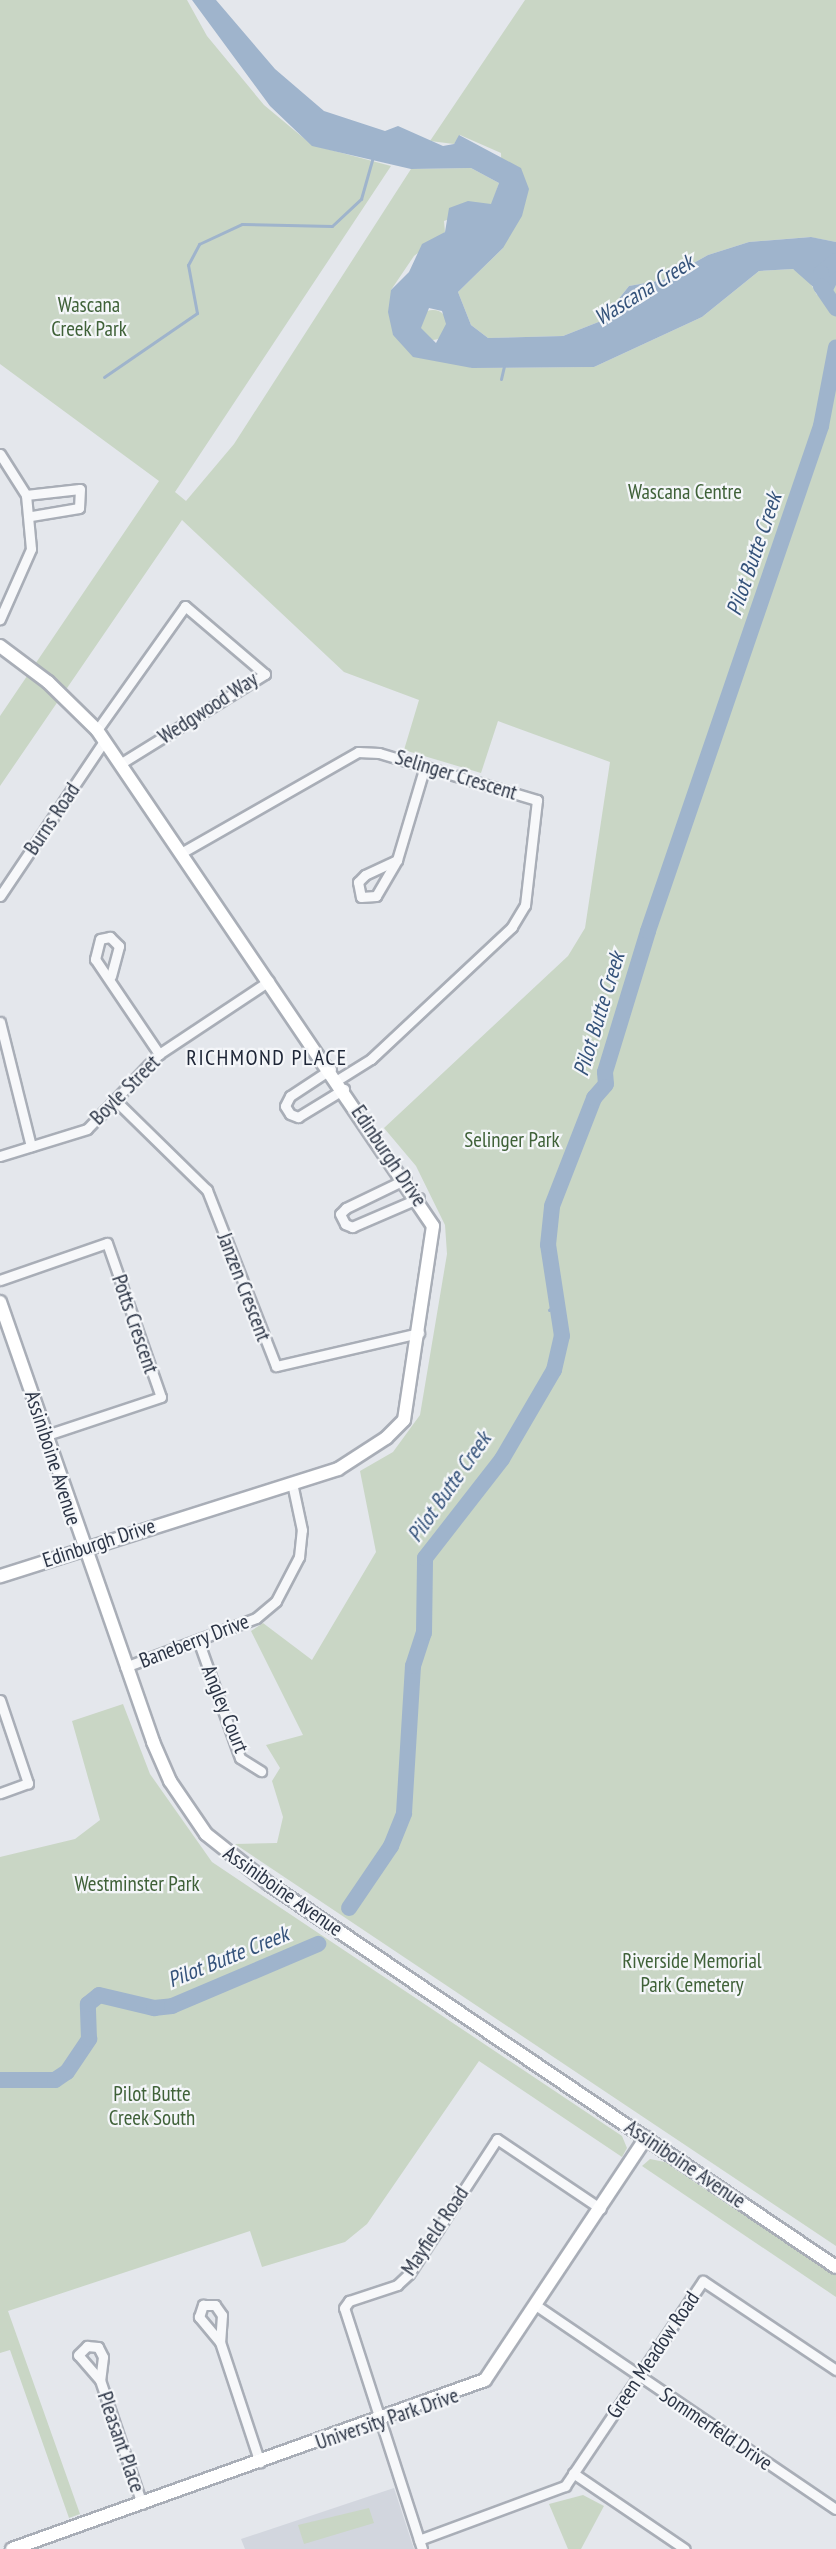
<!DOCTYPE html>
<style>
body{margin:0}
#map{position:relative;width:836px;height:2549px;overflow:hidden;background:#e4e7ec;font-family:"PT Sans Narrow",sans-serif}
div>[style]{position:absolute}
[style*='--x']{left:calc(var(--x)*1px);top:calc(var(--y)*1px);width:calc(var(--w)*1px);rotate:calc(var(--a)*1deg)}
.built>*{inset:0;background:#d2d6de}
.green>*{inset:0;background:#c9d6c5}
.round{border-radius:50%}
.water>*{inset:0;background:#9fb4cc}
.stream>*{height:3px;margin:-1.5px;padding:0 1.5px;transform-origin:1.5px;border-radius:1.5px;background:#9fb4cc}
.river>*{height:16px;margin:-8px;padding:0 8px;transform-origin:8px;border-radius:8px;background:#9fb4cc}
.roads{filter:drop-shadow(2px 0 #a9aeb7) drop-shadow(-2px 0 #a9aeb7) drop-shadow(0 2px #a9aeb7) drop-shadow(0 -2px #a9aeb7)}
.street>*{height:9px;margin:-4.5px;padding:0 4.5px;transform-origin:4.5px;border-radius:4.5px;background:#f7f8fa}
.secondary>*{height:12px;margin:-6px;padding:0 6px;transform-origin:6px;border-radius:6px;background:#fff}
span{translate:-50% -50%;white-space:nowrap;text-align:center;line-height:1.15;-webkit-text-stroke:4.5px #f4f6f9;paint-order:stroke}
.park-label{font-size:21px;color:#3f6138}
.street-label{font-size:21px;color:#2b3445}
.water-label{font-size:22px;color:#34527a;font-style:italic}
.neighbourhood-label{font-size:22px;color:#1d2536;letter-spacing:1.5px}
</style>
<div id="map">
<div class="built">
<i style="clip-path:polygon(394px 2488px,414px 2549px,245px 2549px,241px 2539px)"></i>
</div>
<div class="green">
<i style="clip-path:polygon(0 0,187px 0,207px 36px,264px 105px,312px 145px,391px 166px,175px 492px,186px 501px,234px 444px,411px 169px,471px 168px,499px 183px,492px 204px,444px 221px,445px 232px,414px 256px,391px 290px,393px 335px,472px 368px,594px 367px,702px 317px,759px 271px,793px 269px,808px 279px,817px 295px,836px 285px,836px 2246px,235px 1844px,277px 1843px,283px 1817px,272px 1781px,280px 1768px,266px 1745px,303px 1735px,251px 1631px,263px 1623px,312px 1660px,376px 1552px,360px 1471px,393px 1452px,420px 1415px,447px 1254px,445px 1225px,416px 1166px,384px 1128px,568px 956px,585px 928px,610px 762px,498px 721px,481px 773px,404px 750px,419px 700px,344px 672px,182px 520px,0 786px,0 716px,159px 481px,0 364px)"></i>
<i style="clip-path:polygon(525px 0,836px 0,836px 242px,810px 237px,749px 242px,708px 255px,663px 280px,629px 286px,601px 321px,563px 336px,488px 338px,471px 325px,458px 292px,503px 248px,501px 153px,460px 135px,454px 144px,430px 141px)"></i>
<i class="round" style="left:418px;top:310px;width:30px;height:30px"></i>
<i style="clip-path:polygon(123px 1704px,150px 1774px,212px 1862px,622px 2136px,627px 2148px,622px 2157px,479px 2061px,367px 2224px,345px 2242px,262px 2267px,250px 2231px,8px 2311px,80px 2514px,69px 2518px,10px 2350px,0 2353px,0 1857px,75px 1839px,100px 1820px,72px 1721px)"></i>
<i style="clip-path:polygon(650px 2159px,670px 2163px,836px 2275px,836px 2297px,642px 2166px)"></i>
<i style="clip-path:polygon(583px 2495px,604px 2506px,581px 2549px,568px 2549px,549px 2504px)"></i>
<i style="clip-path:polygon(369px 2508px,374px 2523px,304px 2544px,298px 2525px)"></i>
</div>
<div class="water">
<i style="clip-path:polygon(evenodd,192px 0,216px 0,275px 69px,324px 111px,385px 131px,398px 126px,443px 146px,454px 144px,459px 135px,521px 168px,529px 189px,522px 216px,503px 248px,458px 292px,471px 325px,488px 338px,563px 336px,601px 321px,629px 286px,663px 280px,708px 255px,749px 242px,811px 237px,836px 242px,836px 285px,828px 300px,793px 269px,759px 271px,702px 317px,594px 367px,472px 368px,413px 357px,393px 335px,388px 312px,391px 290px,409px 272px,422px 244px,445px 232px,449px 208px,468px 201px,491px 204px,499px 183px,471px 168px,411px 169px,312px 146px,270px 106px,192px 0,429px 308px,442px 311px,446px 324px,436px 343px,421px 328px,429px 308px)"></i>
</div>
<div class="stream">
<i style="--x:104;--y:377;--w:113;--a:-34.5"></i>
<i style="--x:197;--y:313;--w:49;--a:-100.6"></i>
<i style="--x:188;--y:265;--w:24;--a:-62"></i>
<i style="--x:199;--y:244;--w:47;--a:-24.9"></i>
<i style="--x:242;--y:224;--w:90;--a:1.3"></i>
<i style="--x:332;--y:226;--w:40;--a:-43"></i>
<i style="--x:361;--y:199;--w:41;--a:-74.2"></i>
<i style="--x:501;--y:379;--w:13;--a:-77"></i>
<i style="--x:549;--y:1310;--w:11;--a:-41"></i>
</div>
<div class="river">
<i style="--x:836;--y:261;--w:19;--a:141"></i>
<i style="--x:821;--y:273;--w:13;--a:90"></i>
<i style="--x:821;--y:286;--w:27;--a:56"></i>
<i style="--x:349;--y:1908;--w:75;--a:-55.9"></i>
<i style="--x:391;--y:1846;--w:35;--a:-68"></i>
<i style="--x:404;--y:1813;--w:147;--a:-86.5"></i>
<i style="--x:413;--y:1666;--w:35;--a:-72"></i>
<i style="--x:424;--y:1633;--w:75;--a:-89.2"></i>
<i style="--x:425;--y:1558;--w:125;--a:-52.1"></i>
<i style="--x:502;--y:1459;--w:103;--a:-59.7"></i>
<i style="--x:554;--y:1370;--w:35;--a:-77"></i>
<i style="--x:562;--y:1336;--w:92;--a:-98.7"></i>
<i style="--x:548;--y:1245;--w:39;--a:-84"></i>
<i style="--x:552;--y:1206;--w:116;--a:-68.7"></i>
<i style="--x:594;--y:1098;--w:18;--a:-49"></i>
<i style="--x:606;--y:1084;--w:12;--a:-95"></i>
<i style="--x:605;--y:1072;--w:147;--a:-73"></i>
<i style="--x:648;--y:931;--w:534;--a:-71.09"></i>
<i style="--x:821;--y:426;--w:80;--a:-79.2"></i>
<i style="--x:0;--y:2080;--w:55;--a:0"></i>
<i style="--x:55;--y:2080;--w:14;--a:-34"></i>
<i style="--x:67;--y:2072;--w:40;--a:-56"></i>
<i style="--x:89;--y:2039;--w:35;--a:-92"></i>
<i style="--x:88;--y:2004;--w:14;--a:-39"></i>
<i style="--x:99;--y:1995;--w:57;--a:13.3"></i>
<i style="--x:154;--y:2008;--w:18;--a:-6"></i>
<i style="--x:172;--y:2006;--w:159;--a:-23"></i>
</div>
<div class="roads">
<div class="street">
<i style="--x:0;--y:454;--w:49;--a:57.6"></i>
<i style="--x:26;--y:495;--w:54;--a:84.7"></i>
<i style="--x:31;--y:549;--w:77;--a:113.9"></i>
<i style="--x:26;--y:495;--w:54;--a:-6.3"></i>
<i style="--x:80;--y:489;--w:19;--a:93"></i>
<i style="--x:79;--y:508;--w:49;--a:170.5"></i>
<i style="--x:97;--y:730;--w:152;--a:-54.6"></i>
<i style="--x:185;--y:606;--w:105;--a:40.4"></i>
<i style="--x:265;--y:674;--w:171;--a:148.2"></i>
<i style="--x:181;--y:853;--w:204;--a:-29.7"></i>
<i style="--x:358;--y:752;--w:21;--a:3"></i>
<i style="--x:379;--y:753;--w:165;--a:16.6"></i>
<i style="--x:537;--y:800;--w:106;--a:96.5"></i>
<i style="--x:525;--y:905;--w:26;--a:121"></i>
<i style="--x:512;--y:927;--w:193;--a:136.9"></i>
<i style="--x:371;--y:1059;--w:39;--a:148"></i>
<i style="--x:397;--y:860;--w:35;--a:155"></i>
<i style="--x:365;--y:875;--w:10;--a:135"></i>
<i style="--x:358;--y:882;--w:15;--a:79"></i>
<i style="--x:361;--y:897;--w:15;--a:-4"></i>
<i style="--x:376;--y:896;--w:42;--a:-59.7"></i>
<i style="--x:397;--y:860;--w:98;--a:-73.4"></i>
<i style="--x:0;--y:896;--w:187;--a:-56.1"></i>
<i style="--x:111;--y:976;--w:31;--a:-75"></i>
<i style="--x:119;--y:946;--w:13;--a:-135"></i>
<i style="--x:110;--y:937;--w:10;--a:169"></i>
<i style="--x:100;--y:939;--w:21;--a:104"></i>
<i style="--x:95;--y:959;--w:115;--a:56"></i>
<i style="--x:0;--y:1022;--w:128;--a:76"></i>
<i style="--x:331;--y:1069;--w:49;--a:146.6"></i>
<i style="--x:290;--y:1096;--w:11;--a:117"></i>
<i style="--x:285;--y:1106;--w:9;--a:58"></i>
<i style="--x:290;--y:1114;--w:9;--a:21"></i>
<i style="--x:298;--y:1117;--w:54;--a:-31.3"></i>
<i style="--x:115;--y:1100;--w:129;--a:44.4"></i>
<i style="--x:207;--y:1190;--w:189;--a:68.6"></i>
<i style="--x:276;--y:1366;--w:147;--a:-13"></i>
<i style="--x:0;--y:1156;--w:91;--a:-17.2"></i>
<i style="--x:87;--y:1129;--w:104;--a:-46.2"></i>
<i style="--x:159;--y:1054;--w:132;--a:-33.6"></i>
<i style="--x:406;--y:1179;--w:67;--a:154.2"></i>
<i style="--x:346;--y:1208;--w:8;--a:135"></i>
<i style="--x:340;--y:1214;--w:11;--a:63"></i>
<i style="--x:345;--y:1224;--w:8;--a:23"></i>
<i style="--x:352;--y:1227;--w:73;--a:-23.4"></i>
<i style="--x:0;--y:1280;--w:113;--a:-19.1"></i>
<i style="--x:107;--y:1243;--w:163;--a:70.7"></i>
<i style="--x:161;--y:1397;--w:120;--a:161.6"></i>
<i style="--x:198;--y:1640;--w:125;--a:70.4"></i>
<i style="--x:240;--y:1758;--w:25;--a:32"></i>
<i style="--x:125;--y:1667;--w:140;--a:-20.5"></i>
<i style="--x:256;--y:1618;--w:26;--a:-40"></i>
<i style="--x:276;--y:1601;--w:50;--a:-62.4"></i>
<i style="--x:299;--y:1557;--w:27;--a:-84"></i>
<i style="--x:302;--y:1530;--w:48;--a:-102"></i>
<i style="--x:0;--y:1700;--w:88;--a:71.4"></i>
<i style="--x:28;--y:1783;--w:30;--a:160"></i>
<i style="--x:537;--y:2306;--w:361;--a:34.2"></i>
<i style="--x:220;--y:2342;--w:33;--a:-130"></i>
<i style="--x:199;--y:2317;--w:13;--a:-72"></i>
<i style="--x:203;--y:2305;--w:12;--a:0"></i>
<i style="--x:215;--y:2305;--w:12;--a:55"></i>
<i style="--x:222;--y:2315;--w:27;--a:94"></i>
<i style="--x:220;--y:2342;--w:127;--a:71.7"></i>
<i style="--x:100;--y:2380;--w:33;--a:-131"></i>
<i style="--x:78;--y:2355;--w:13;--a:-45"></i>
<i style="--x:87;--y:2346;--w:11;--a:5"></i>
<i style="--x:98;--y:2347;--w:11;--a:63"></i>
<i style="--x:103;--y:2357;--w:23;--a:97"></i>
<i style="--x:100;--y:2380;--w:131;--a:71.3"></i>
<i style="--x:573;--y:2473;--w:135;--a:34.2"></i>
<i style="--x:419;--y:2540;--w:156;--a:-20.3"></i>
<i style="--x:565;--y:2486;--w:247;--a:-56.1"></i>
<i style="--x:703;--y:2281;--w:160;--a:33.8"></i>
<i style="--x:422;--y:2549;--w:253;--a:-107.9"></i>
<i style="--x:344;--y:2308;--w:9;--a:-54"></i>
<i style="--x:349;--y:2301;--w:51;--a:-18.4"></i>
<i style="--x:397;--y:2285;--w:16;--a:-43"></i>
<i style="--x:409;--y:2274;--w:161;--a:-56.9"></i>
<i style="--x:497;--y:2139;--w:125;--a:33.9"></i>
</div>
<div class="secondary">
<i style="--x:0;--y:646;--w:60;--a:36.9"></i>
<i style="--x:48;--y:682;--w:69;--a:44.4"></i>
<i style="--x:97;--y:730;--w:599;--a:55.89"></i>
<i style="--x:433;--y:1226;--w:196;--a:98.5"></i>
<i style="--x:404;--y:1420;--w:25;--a:135"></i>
<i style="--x:386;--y:1438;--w:57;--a:147.1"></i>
<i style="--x:338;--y:1469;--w:355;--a:162.4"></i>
<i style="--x:0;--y:1302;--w:466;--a:70.8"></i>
<i style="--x:153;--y:1742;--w:43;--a:66.4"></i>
<i style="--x:170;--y:1781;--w:64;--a:55.8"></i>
<i style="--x:206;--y:1834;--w:80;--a:38.4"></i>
<i style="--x:269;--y:1884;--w:684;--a:34.04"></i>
<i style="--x:12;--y:2549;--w:502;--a:-19.66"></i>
<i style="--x:485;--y:2380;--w:291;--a:-56.4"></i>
</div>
</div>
<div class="park-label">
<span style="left:89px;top:317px">Wascana<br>Creek Park</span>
<span style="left:685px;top:492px">Wascana Centre</span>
<span style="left:512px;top:1140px">Selinger Park</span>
<span style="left:137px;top:1884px">Westminster Park</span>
<span style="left:692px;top:1973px">Riverside Memorial<br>Park Cemetery</span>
<span style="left:152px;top:2106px">Pilot Butte<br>Creek South</span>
</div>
<div class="street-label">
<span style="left:208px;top:708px;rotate:-33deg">Wedgwood Way</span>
<span style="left:456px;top:775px;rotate:17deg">Selinger Crescent</span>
<span style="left:52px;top:819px;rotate:-56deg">Burns Road</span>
<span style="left:125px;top:1090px;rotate:-45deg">Boyle Street</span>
<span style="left:389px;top:1156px;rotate:56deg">Edinburgh Drive</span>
<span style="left:244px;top:1287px;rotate:69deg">Janzen Crescent</span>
<span style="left:135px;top:1324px;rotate:71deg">Potts Crescent</span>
<span style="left:53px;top:1458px;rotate:72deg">Assiniboine Avenue</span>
<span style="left:99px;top:1543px;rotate:-18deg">Edinburgh Drive</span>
<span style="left:194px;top:1641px;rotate:-21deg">Baneberry Drive</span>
<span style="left:225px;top:1709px;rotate:68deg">Angley Court</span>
<span style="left:283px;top:1891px;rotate:35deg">Assiniboine Avenue</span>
<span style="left:685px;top:2164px;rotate:34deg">Assiniboine Avenue</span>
<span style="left:435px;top:2231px;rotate:-56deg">Mayfield Road</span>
<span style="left:653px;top:2355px;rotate:-56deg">Green Meadow Road</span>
<span style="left:387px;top:2419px;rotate:-19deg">University Park Drive</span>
<span style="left:716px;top:2429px;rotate:34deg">Sommerfeld Drive</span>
<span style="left:121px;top:2442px;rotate:71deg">Pleasant Place</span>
</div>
<div class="water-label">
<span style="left:644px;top:290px;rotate:-32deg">Wascana Creek</span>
<span style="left:754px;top:554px;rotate:-71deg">Pilot Butte Creek</span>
<span style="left:599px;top:1014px;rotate:-73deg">Pilot Butte Creek</span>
<span style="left:449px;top:1487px;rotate:-55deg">Pilot Butte Creek</span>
<span style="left:228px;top:1957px;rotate:-22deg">Pilot Butte Creek</span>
</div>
<div class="neighbourhood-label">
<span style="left:267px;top:1058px">RICHMOND PLACE</span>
</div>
</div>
